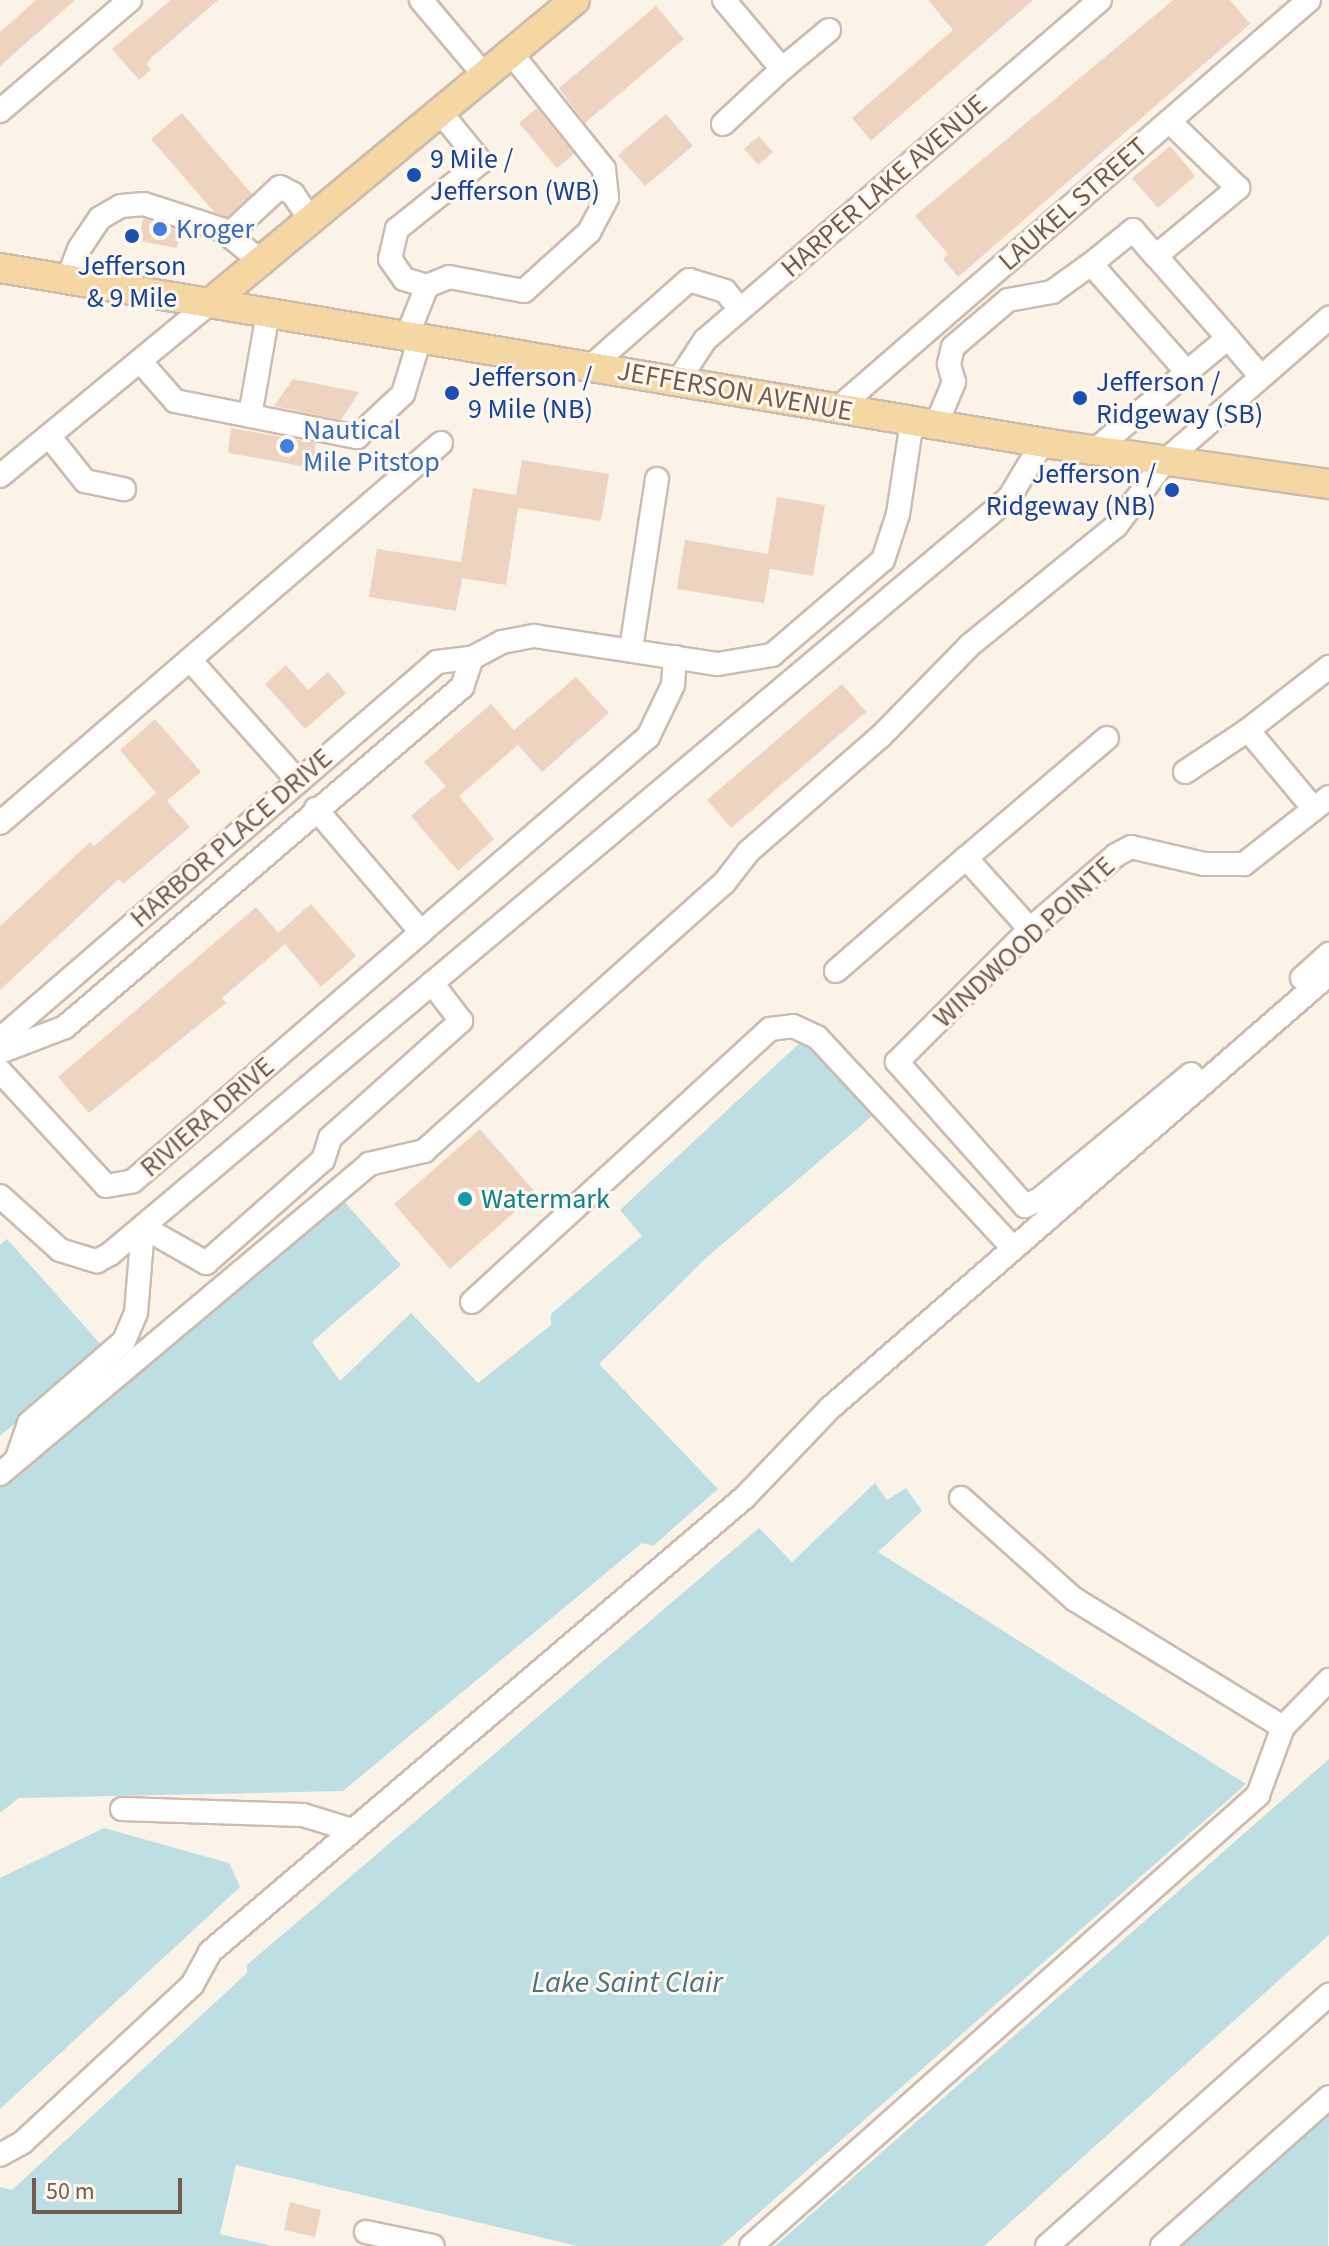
<!DOCTYPE html>
<style>
body{margin:0}
#map{position:relative;width:1329px;height:2246px;overflow:hidden;background:#fbf3e7;font-family:"Source Sans 3",sans-serif}
div>[style]{position:absolute}
[style*='--x']{left:calc(var(--x)*1px);top:calc(var(--y)*1px);width:calc(var(--w)*1px);rotate:calc(var(--a)*1deg)}
.water>*{inset:0;background:#bddee3}
.building>*{inset:0;background:#eed3c1}
.roads{filter:drop-shadow(2px 0 #ccbbae) drop-shadow(-2px 0 #ccbbae) drop-shadow(0 2px #ccbbae) drop-shadow(0 -2px #ccbbae)}
.minor>*{height:22px;margin:-11px;padding:0 11px;transform-origin:11px;border-radius:11px;background:#fff}
.major>*{height:28px;margin:-14px;padding:0 14px;transform-origin:14px;border-radius:14px;background:#f5d7a4}
.dots>*{width:22px;height:22px;translate:-50% -50%;box-sizing:border-box;border:4px solid #fef7ed;border-radius:50%}
span{translate:-50% -50%;white-space:nowrap;text-align:center;line-height:1.15;-webkit-text-stroke:6px #fef7ed;paint-order:stroke}
.transit-label{font-size:28px;color:#164399}
.left{translate:0 -50%;text-align:left}
.right{translate:-100% -50%;text-align:right}
.street-label{font-size:28px;color:#735b4d}
.shop-label{font-size:28px;color:#366cbe}
.culture-label{font-size:28px;color:#0d838f}
.water-label{font-size:30px;color:#45747e;font-style:italic}
.scale{position:absolute;left:32px;top:2178px;width:150px;height:36px;box-sizing:border-box;border:4px solid #735b4d;border-top:0;padding-left:10px;font-size:24px;line-height:28px;white-space:nowrap;color:#735b4d;-webkit-text-stroke:6px #fef7ed;paint-order:stroke}
</style>
<div id="map">
<div class="water">
<i style="clip-path:polygon(806px 1037px,872px 1116px,706px 1258px,599px 1364px,718px 1489px,653px 1546px,642px 1543px,343px 1791px,19px 1798px,0 1813px,0 1484px,341px 1198px,401px 1265px,312px 1342px,340px 1381px,411px 1313px,478px 1383px,551px 1325px,551px 1314px,642px 1236px,620px 1210px)"></i>
<i style="clip-path:polygon(7px 1239px,104px 1348px,0 1436px,0 1245px)"></i>
<i style="clip-path:polygon(875px 1483px,887px 1500px,906px 1488px,922px 1511px,878px 1552px,1246px 1784px,721px 2246px,577px 2246px,236px 2165px,220px 2234px,272px 2246px,0 2246px,0 2187px,12px 2190px,247px 1973px,247px 1965px,759px 1528px,792px 1562px)"></i>
<i style="clip-path:polygon(1329px 1759px,1329px 1935px,984px 2246px,775px 2246px)"></i>
<i style="clip-path:polygon(104px 1828px,229px 1863px,240px 1887px,0 2109px,0 1878px)"></i>
<i style="clip-path:polygon(1329px 2113px,1328px 2246px,1177px 2246px)"></i>
</div>
<div class="building">
<i style="clip-path:polygon(36px 0,75px 0,0 66px,0 32px)"></i>
<i style="clip-path:polygon(171px 0,218px 0,151px 58px,147px 64px,151px 70px,139px 80px,112px 49px)"></i>
<i style="clip-path:polygon(928px 0,1033px 0,871px 141px,852px 118px,953px 30px)"></i>
<i style="clip-path:polygon(1173px 0,1230px 0,1250px 24px,958px 277px,943px 259px,948px 254px,915px 216px)"></i>
<i style="clip-path:polygon(656px 6px,684px 39px,585px 123px,559px 88px)"></i>
<i style="clip-path:polygon(537px 108px,574px 154px,557px 168px,519px 123px)"></i>
<i style="clip-path:polygon(182px 113px,252px 194px,227px 217px,214px 212px,151px 139px)"></i>
<i style="clip-path:polygon(666px 114px,693px 146px,645px 186px,618px 155px)"></i>
<i style="clip-path:polygon(759px 136px,773px 152px,758px 165px,744px 149px)"></i>
<i style="clip-path:polygon(1170px 146px,1195px 176px,1158px 208px,1132px 178px)"></i>
<i style="clip-path:polygon(143px 218px,180px 230px,177px 248px,139px 241px)"></i>
<i style="clip-path:polygon(293px 379px,359px 392px,341px 420px,274px 406px)"></i>
<i style="clip-path:polygon(231px 428px,316px 443px,313px 468px,228px 453px)"></i>
<i style="clip-path:polygon(522px 460px,609px 474px,601px 521px,518px 508px,506px 585px,462px 578px,456px 611px,369px 597px,377px 549px,461px 562px,473px 488px,516px 495px)"></i>
<i style="clip-path:polygon(777px 497px,825px 505px,813px 576px,770px 569px,764px 603px,677px 589px,685px 540px,768px 554px)"></i>
<i style="clip-path:polygon(286px 665px,308px 690px,328px 672px,346px 693px,305px 729px,265px 684px)"></i>
<i style="clip-path:polygon(576px 677px,609px 713px,542px 772px,518px 745px,459px 796px,494px 839px,458px 871px,411px 816px,446px 786px,424px 762px,491px 704px,514px 730px)"></i>
<i style="clip-path:polygon(842px 684px,866px 712px,731px 828px,707px 800px)"></i>
<i style="clip-path:polygon(155px 719px,201px 772px,167px 801px,190px 827px,123px 884px,119px 879px,0 990px,0 926px,90px 842px,94px 846px,156px 793px,120px 750px)"></i>
<i style="clip-path:polygon(311px 904px,356px 956px,321px 987px,285px 944px,222px 998px,226px 1003px,89px 1113px,58px 1077px,256px 907px,278px 933px)"></i>
<i style="clip-path:polygon(480px 1129px,536px 1193px,450px 1269px,394px 1204px)"></i>
<i style="clip-path:polygon(290px 2202px,321px 2210px,315px 2237px,284px 2230px)"></i>
</div>
<div class="roads">
<div class="minor">
<i style="--x:421;--y:0;--w:99;--a:49.9"></i>
<i style="--x:724;--y:0;--w:90;--a:50"></i>
<i style="--x:782;--y:69;--w:61;--a:-39.7"></i>
<i style="--x:0;--y:111;--w:171;--a:-40.5"></i>
<i style="--x:723;--y:124;--w:81;--a:-43"></i>
<i style="--x:229;--y:234;--w:69;--a:-42.7"></i>
<i style="--x:280;--y:187;--w:15;--a:28"></i>
<i style="--x:293;--y:194;--w:34;--a:56"></i>
<i style="--x:1156;--y:256;--w:109;--a:48.7"></i>
<i style="--x:1228;--y:338;--w:53;--a:140.3"></i>
<i style="--x:1187;--y:372;--w:144;--a:-131.6"></i>
<i style="--x:1091;--y:264;--w:54;--a:-39"></i>
<i style="--x:1133;--y:230;--w:35;--a:49"></i>
<i style="--x:1156;--y:256;--w:107;--a:-39.7"></i>
<i style="--x:1238;--y:188;--w:96;--a:-135.8"></i>
<i style="--x:68;--y:278;--w:31;--a:-69"></i>
<i style="--x:79;--y:249;--w:37;--a:-56"></i>
<i style="--x:100;--y:218;--w:24;--a:-30"></i>
<i style="--x:121;--y:206;--w:23;--a:-5"></i>
<i style="--x:144;--y:204;--w:81;--a:18"></i>
<i style="--x:221;--y:229;--w:54;--a:39"></i>
<i style="--x:427;--y:286;--w:24;--a:-163"></i>
<i style="--x:404;--y:279;--w:24;--a:-125"></i>
<i style="--x:390;--y:259;--w:31;--a:-77"></i>
<i style="--x:397;--y:229;--w:107;--a:-38.6"></i>
<i style="--x:481;--y:162;--w:63;--a:-129.2"></i>
<i style="--x:407;--y:336;--w:54;--a:-68.2"></i>
<i style="--x:427;--y:286;--w:24;--a:-22"></i>
<i style="--x:449;--y:277;--w:76;--a:10.6"></i>
<i style="--x:524;--y:291;--w:88;--a:-42.2"></i>
<i style="--x:589;--y:232;--w:38;--a:-62"></i>
<i style="--x:607;--y:198;--w:29;--a:-96"></i>
<i style="--x:604;--y:169;--w:147;--a:-128.7"></i>
<i style="--x:1228;--y:338;--w:51;--a:49.8"></i>
<i style="--x:140;--y:361;--w:53;--a:48.8"></i>
<i style="--x:175;--y:401;--w:186;--a:11.2"></i>
<i style="--x:357;--y:437;--w:63;--a:-43.1"></i>
<i style="--x:403;--y:394;--w:59;--a:-73.1"></i>
<i style="--x:590;--y:367;--w:132;--a:-41.3"></i>
<i style="--x:689;--y:280;--w:38;--a:17"></i>
<i style="--x:725;--y:291;--w:23;--a:50"></i>
<i style="--x:678;--y:381;--w:49;--a:-56.6"></i>
<i style="--x:705;--y:340;--w:521;--a:-40.72"></i>
<i style="--x:838;--y:408;--w:623;--a:-40.9"></i>
<i style="--x:250;--y:416;--w:105;--a:-80.1"></i>
<i style="--x:936;--y:425;--w:47;--a:-67.3"></i>
<i style="--x:954;--y:382;--w:19;--a:-106"></i>
<i style="--x:949;--y:364;--w:17;--a:-77"></i>
<i style="--x:953;--y:347;--w:72;--a:-40.5"></i>
<i style="--x:1008;--y:300;--w:45;--a:-10.3"></i>
<i style="--x:1052;--y:292;--w:48;--a:-35.7"></i>
<i style="--x:49;--y:436;--w:58;--a:51.3"></i>
<i style="--x:85;--y:481;--w:40;--a:12"></i>
<i style="--x:1094;--y:451;--w:122;--a:-40.3"></i>
<i style="--x:0;--y:476;--w:272;--a:-39.5"></i>
<i style="--x:631;--y:649;--w:172;--a:-81.3"></i>
<i style="--x:192;--y:662;--w:159;--a:48.3"></i>
<i style="--x:1185;--y:772;--w:76;--a:-33.7"></i>
<i style="--x:1314;--y:809;--w:103;--a:-129.9"></i>
<i style="--x:1248;--y:730;--w:103;--a:-37.9"></i>
<i style="--x:0;--y:823;--w:582;--a:-40.75"></i>
<i style="--x:966;--y:858;--w:185;--a:-40.4"></i>
<i style="--x:421;--y:932;--w:299;--a:-40.7"></i>
<i style="--x:648;--y:737;--w:58;--a:-64.3"></i>
<i style="--x:673;--y:685;--w:28;--a:-86"></i>
<i style="--x:836;--y:971;--w:172;--a:-41"></i>
<i style="--x:966;--y:858;--w:96;--a:48"></i>
<i style="--x:1302;--y:978;--w:36;--a:-42"></i>
<i style="--x:0;--y:1039;--w:577;--a:-40.78"></i>
<i style="--x:437;--y:662;--w:35;--a:-7"></i>
<i style="--x:472;--y:658;--w:34;--a:-28"></i>
<i style="--x:502;--y:642;--w:33;--a:-11"></i>
<i style="--x:534;--y:636;--w:186;--a:8.7"></i>
<i style="--x:718;--y:664;--w:55;--a:-9.5"></i>
<i style="--x:772;--y:655;--w:146;--a:-40.6"></i>
<i style="--x:883;--y:560;--w:48;--a:-71.9"></i>
<i style="--x:898;--y:514;--w:94;--a:-81.4"></i>
<i style="--x:0;--y:1052;--w:70;--a:-21"></i>
<i style="--x:65;--y:1027;--w:523;--a:-40.58"></i>
<i style="--x:462;--y:687;--w:31;--a:-71"></i>
<i style="--x:0;--y:1071;--w:156;--a:47.3"></i>
<i style="--x:106;--y:1186;--w:27;--a:-10"></i>
<i style="--x:133;--y:1181;--w:381;--a:-40.8"></i>
<i style="--x:421;--y:932;--w:162;--a:-130.5"></i>
<i style="--x:1191;--y:1074;--w:196;--a:140.4"></i>
<i style="--x:1040;--y:1199;--w:17;--a:155"></i>
<i style="--x:1025;--y:1206;--w:193;--a:-131.6"></i>
<i style="--x:897;--y:1062;--w:188;--a:-45"></i>
<i style="--x:1030;--y:929;--w:113;--a:-40.7"></i>
<i style="--x:1116;--y:855;--w:17;--a:-28"></i>
<i style="--x:1131;--y:847;--w:75;--a:13.1"></i>
<i style="--x:1204;--y:864;--w:40;--a:0"></i>
<i style="--x:1244;--y:864;--w:108;--a:-38.2"></i>
<i style="--x:0;--y:1196;--w:81;--a:42"></i>
<i style="--x:60;--y:1250;--w:39;--a:17"></i>
<i style="--x:97;--y:1261;--w:15;--a:-28"></i>
<i style="--x:110;--y:1254;--w:1175;--a:-40.06"></i>
<i style="--x:1009;--y:498;--w:64;--a:-59"></i>
<i style="--x:472;--y:1302;--w:404;--a:-42.5"></i>
<i style="--x:770;--y:1029;--w:23;--a:-7"></i>
<i style="--x:793;--y:1026;--w:26;--a:25"></i>
<i style="--x:817;--y:1037;--w:287;--a:47.1"></i>
<i style="--x:17;--y:1458;--w:37;--a:-71"></i>
<i style="--x:29;--y:1423;--w:125;--a:-40.8"></i>
<i style="--x:124;--y:1341;--w:30;--a:-67"></i>
<i style="--x:136;--y:1313;--w:86;--a:-85.3"></i>
<i style="--x:143;--y:1227;--w:73;--a:29.7"></i>
<i style="--x:206;--y:1263;--w:156;--a:-41.4"></i>
<i style="--x:323;--y:1160;--w:23;--a:-72"></i>
<i style="--x:330;--y:1138;--w:176;--a:-41.8"></i>
<i style="--x:461;--y:1021;--w:48;--a:-127.3"></i>
<i style="--x:0;--y:1474;--w:482;--a:-40"></i>
<i style="--x:369;--y:1164;--w:57;--a:-13.3"></i>
<i style="--x:424;--y:1151;--w:402;--a:-41.8"></i>
<i style="--x:724;--y:883;--w:39;--a:-52"></i>
<i style="--x:748;--y:852;--w:176;--a:-41.1"></i>
<i style="--x:881;--y:736;--w:127;--a:-45.6"></i>
<i style="--x:970;--y:645;--w:188;--a:-39.2"></i>
<i style="--x:1116;--y:526;--w:81;--a:-53"></i>
<i style="--x:1165;--y:461;--w:218;--a:-41.1"></i>
<i style="--x:961;--y:1498;--w:152;--a:41.8"></i>
<i style="--x:1074;--y:1599;--w:245;--a:31.5"></i>
<i style="--x:1283;--y:1727;--w:66;--a:-45.6"></i>
<i style="--x:122;--y:1809;--w:181;--a:1.9"></i>
<i style="--x:303;--y:1815;--w:51;--a:17"></i>
<i style="--x:0;--y:2155;--w:26;--a:-29"></i>
<i style="--x:23;--y:2142;--w:231;--a:-42.9"></i>
<i style="--x:192;--y:1985;--w:38;--a:-61"></i>
<i style="--x:210;--y:1952;--w:702;--a:-40.38"></i>
<i style="--x:745;--y:1497;--w:122;--a:-46.3"></i>
<i style="--x:829;--y:1409;--w:663;--a:-41.02"></i>
<i style="--x:366;--y:2232;--w:68;--a:11.8"></i>
<i style="--x:751;--y:2246;--w:679;--a:-41.65"></i>
<i style="--x:1258;--y:1795;--w:72;--a:-69.8"></i>
<i style="--x:1047;--y:2246;--w:378;--a:-41.7"></i>
<i style="--x:1162;--y:2246;--w:224;--a:-41.7"></i>
</div>
<div class="major">
<i style="--x:0;--y:268;--w:1066;--a:9.51"></i>
<i style="--x:1051;--y:444;--w:281;--a:8.2"></i>
<i style="--x:210;--y:303;--w:474;--a:-39.7"></i>
</div>
</div>
<div class="dots">
<i style="left:414px;top:175px;background:#1a4fb4"></i>
<i style="left:160px;top:229px;background:#3f7fe0"></i>
<i style="left:132px;top:236px;background:#1a4fb4"></i>
<i style="left:452px;top:393px;background:#1a4fb4"></i>
<i style="left:1080px;top:398px;background:#1a4fb4"></i>
<i style="left:287px;top:446px;background:#3f7fe0"></i>
<i style="left:1172px;top:490px;background:#1a4fb4"></i>
<i style="left:465px;top:1199px;background:#0f9aa8"></i>
</div>
<div class="transit-label">
<span class="left" style="left:430px;top:175px">9 Mile /<br>Jefferson (WB)</span>
<span style="left:132px;top:282px">Jefferson<br>&amp; 9 Mile</span>
<span class="left" style="left:468px;top:393px">Jefferson /<br>9 Mile (NB)</span>
<span class="left" style="left:1096px;top:398px">Jefferson /<br>Ridgeway (SB)</span>
<span class="right" style="left:1156px;top:490px">Jefferson /<br>Ridgeway (NB)</span>
</div>
<div class="street-label">
<span style="left:884px;top:186px;rotate:-41deg">HARPER LAKE AVENUE</span>
<span style="left:1073px;top:204px;rotate:-41deg">LAUKEL STREET</span>
<span style="left:735px;top:391px;rotate:10deg">JEFFERSON AVENUE</span>
<span style="left:231px;top:838px;rotate:-41deg">HARBOR PLACE DRIVE</span>
<span style="left:1024px;top:942px;rotate:-43deg">WINDWOOD POINTE</span>
<span style="left:207px;top:1117px;rotate:-41deg">RIVIERA DRIVE</span>
</div>
<div class="shop-label">
<span class="left" style="left:176px;top:229px">Kroger</span>
<span class="left" style="left:303px;top:446px">Nautical<br>Mile Pitstop</span>
</div>
<div class="culture-label">
<span class="left" style="left:481px;top:1199px">Watermark</span>
</div>
<div class="water-label">
<span style="left:627px;top:1983px">Lake Saint Clair</span>
</div>
<div class="scale">50 m</div>
</div>
